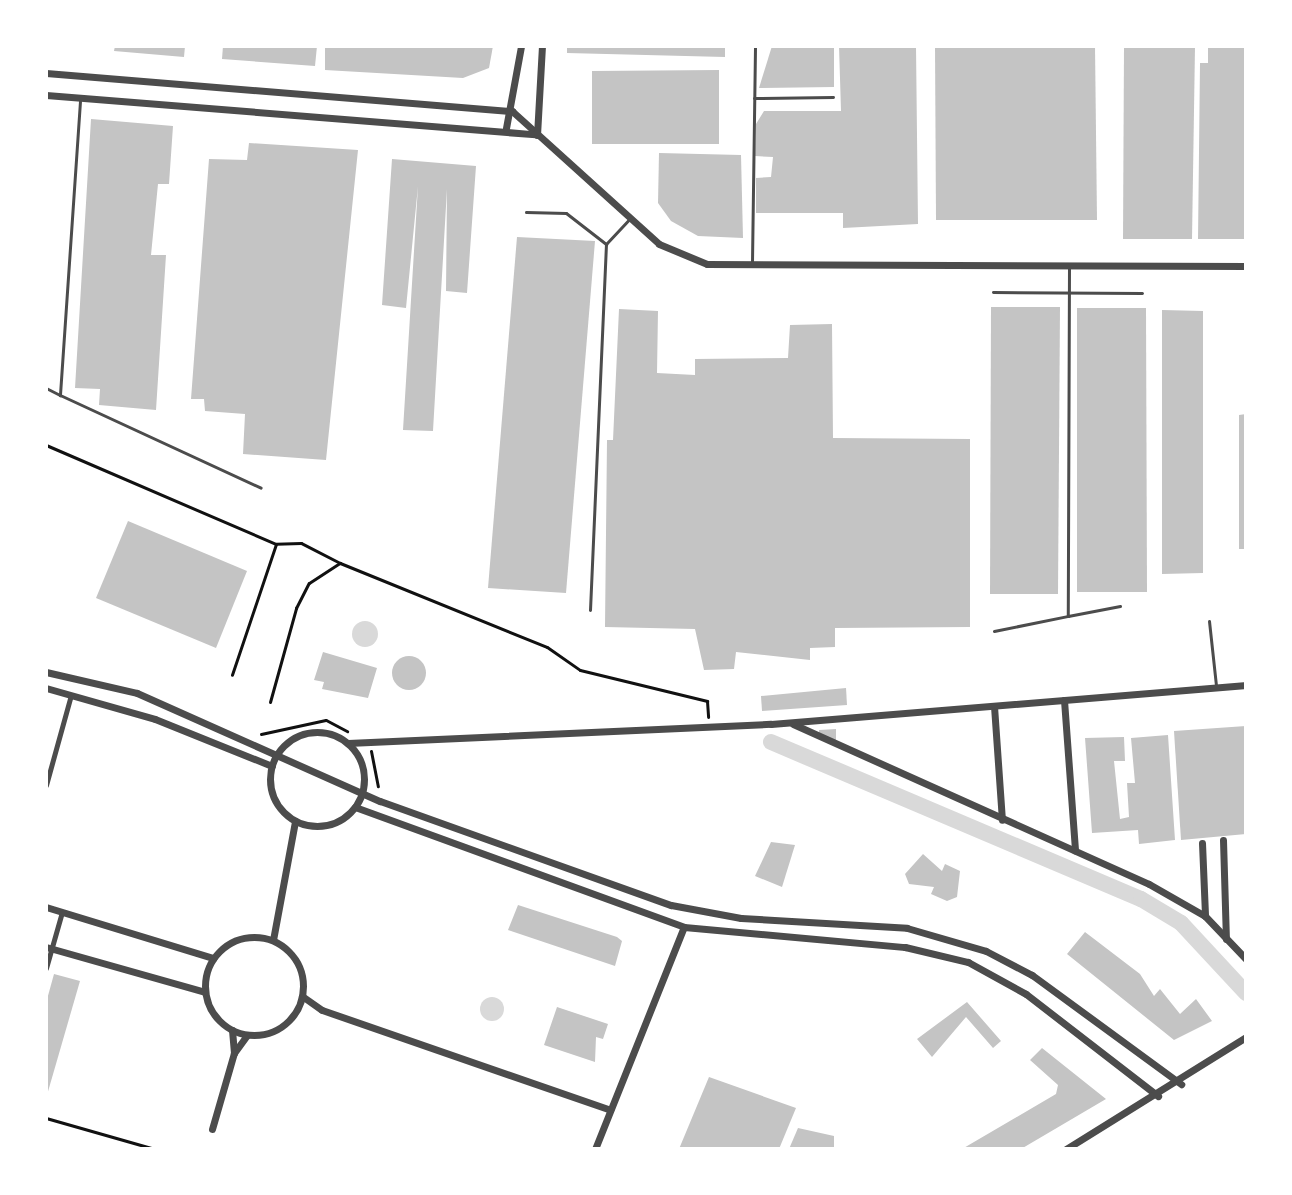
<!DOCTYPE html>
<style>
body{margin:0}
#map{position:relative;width:1292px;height:1195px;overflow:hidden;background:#fff;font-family:"DejaVu Sans",sans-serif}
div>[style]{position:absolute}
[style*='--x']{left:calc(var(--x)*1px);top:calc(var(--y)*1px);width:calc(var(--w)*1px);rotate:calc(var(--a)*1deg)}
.water>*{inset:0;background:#d9d9d9}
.round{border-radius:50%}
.canal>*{height:16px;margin:-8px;padding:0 8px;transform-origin:8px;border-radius:8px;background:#d9d9d9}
.building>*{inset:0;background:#c4c4c4}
.path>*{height:3px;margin:-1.5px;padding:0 1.5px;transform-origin:1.5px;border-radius:1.5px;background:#111}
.service>*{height:3px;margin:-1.5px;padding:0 1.5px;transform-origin:1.5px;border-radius:1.5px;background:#4c4c4c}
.pedestrian>*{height:5px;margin:-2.5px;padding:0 2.5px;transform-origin:2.5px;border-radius:2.5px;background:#4c4c4c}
.minor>*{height:7px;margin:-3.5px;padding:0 3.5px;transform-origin:3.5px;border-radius:3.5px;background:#4c4c4c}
.minor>.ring{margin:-3.5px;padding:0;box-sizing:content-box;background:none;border:7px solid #4c4c4c;border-radius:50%}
span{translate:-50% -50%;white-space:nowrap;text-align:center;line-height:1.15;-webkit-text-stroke:6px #fff;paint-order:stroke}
.frame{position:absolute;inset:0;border:48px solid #fff;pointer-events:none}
</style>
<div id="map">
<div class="water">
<i class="round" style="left:352px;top:621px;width:26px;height:26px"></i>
<i class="round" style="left:480px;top:997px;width:24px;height:24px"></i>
</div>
<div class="canal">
<i style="--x:771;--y:742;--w:402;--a:23"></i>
<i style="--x:1141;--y:899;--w:47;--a:31"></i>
<i style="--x:1181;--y:923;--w:96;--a:47.1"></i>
</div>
<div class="building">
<i style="clip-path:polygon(115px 46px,185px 46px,184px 57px,114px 51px)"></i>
<i style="clip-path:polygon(223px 46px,317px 46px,315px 66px,222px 59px)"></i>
<i style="clip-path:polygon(325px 46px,493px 46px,489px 68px,463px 78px,325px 70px)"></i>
<i style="clip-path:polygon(567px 46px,725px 46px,725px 57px,567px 53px)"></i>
<i style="clip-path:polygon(772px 46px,834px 46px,834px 87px,759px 88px)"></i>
<i style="clip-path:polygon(839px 46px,916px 46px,918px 224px,843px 228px,843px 213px,756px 213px,756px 178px,771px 177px,773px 157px,755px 156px,756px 124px,764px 111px,841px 111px)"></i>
<i style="clip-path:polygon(935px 46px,1095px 46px,1097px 220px,936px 220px)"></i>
<i style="clip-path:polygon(1124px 46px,1195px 46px,1192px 239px,1123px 239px)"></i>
<i style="clip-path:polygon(1208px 46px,1246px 46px,1246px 239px,1198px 239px,1200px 63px,1208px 63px)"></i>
<i style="clip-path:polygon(719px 70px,719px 144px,592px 144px,592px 71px)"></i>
<i style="clip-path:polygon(91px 119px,173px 126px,169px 184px,158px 184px,151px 255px,166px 255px,156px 410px,99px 405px,100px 389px,75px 388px)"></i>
<i style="clip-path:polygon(249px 143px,358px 150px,326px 460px,243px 454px,245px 414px,205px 411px,204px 399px,191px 399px,209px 159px,247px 160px)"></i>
<i style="clip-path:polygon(659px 153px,741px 155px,743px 238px,698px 236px,671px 221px,658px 203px)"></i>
<i style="clip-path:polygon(392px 159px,476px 166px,467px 293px,446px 291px,447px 189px,433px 431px,403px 430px,418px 186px,406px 308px,382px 305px)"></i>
<i style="clip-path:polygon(517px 237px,595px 241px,566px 593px,488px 588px)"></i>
<i style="clip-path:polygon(991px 307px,1060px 307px,1058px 594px,990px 594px)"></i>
<i style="clip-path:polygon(1077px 308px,1146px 308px,1147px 592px,1077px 592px)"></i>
<i style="clip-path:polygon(619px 309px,658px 311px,657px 373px,695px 375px,695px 359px,788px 358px,790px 325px,832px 324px,833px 438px,970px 439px,970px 627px,835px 628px,835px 647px,810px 648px,810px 660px,736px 652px,734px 669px,704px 670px,695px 629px,605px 627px,607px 440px,613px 440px)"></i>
<i style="clip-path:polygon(1162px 310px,1203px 311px,1203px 573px,1162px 574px)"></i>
<i style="clip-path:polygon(1246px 414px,1246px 549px,1239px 549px,1239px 415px)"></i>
<i style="clip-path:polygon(128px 521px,247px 571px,216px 648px,96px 598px)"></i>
<i style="clip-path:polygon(323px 652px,377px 668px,368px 698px,322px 689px,324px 682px,314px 680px)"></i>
<i class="round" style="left:392px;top:656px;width:34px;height:34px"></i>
<i style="clip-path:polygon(846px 688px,847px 705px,762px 711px,761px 696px)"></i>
<i style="clip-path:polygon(1246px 726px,1246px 834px,1181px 840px,1174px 731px)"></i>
<i style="clip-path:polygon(836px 729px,836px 743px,819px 736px,819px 730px)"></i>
<i style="clip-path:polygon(1168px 735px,1175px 840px,1139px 844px,1138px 830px,1092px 833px,1085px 738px,1124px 737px,1125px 761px,1114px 761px,1120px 819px,1129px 817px,1127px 783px,1135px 783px,1131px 738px)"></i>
<i style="clip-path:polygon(771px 842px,795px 845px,782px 887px,755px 876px)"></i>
<i style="clip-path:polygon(923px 854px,942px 871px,945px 864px,960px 871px,957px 897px,947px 901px,931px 894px,934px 887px,909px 884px,905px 874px)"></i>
<i style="clip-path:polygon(518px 905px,617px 937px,622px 941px,615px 966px,508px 930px)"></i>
<i style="clip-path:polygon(1085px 932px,1140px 974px,1154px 996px,1160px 989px,1180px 1014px,1196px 999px,1212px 1021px,1174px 1040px,1067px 954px)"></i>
<i style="clip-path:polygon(54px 974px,80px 981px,47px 1095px,46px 1003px)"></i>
<i style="clip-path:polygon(967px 1002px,1001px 1041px,993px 1048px,966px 1017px,932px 1057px,917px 1039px)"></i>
<i style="clip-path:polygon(557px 1007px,608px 1024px,603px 1039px,596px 1037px,595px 1062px,544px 1045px)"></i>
<i style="clip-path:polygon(1042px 1048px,1106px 1099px,1021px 1149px,962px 1149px,1056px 1094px,1058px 1085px,1030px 1060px)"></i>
<i style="clip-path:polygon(709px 1077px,796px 1108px,779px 1149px,679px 1149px)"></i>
<i style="clip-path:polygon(798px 1128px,834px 1136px,834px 1149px,789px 1149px)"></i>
</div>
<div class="path">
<i style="--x:46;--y:445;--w:250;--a:23.3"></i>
<i style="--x:276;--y:544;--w:138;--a:108.6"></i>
<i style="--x:340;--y:563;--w:223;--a:22.1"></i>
<i style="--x:547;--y:647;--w:40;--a:34.9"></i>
<i style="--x:580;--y:670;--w:131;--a:13.7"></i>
<i style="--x:707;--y:701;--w:16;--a:86"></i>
<i style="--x:270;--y:702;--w:98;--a:-74.5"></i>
<i style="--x:296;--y:608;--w:28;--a:-63"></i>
<i style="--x:309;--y:583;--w:37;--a:-33"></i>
<i style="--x:340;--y:563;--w:44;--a:-152.9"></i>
<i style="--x:301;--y:543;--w:25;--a:178"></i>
<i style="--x:261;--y:734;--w:66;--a:-12.2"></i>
<i style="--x:326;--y:720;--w:24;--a:28"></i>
<i style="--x:371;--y:751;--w:36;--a:79"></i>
<i style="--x:46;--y:1118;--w:113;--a:15.9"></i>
</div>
<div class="service">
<i style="--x:754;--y:98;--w:79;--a:-0.7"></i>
<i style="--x:80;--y:101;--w:295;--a:93.9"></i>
<i style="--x:60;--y:395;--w:221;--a:24.8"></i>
<i style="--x:526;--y:212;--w:40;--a:1.4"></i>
<i style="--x:566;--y:213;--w:51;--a:37.8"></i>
<i style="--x:752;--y:262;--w:216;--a:-89.2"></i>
<i style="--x:1069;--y:266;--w:350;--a:90.2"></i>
<i style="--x:1068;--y:616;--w:53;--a:-10.9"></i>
<i style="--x:993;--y:292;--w:149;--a:0.4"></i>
<i style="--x:46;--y:388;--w:16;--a:27"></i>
<i style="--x:590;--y:610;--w:366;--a:-87.5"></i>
<i style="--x:606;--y:244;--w:35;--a:-47"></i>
<i style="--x:1209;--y:621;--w:64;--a:83.8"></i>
<i style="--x:994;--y:631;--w:76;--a:-11.5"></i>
</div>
<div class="pedestrian">
<i style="--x:46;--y:785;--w:93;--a:-74.5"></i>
<i style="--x:46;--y:968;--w:58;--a:-74.1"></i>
</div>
<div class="minor">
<i style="--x:46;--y:73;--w:468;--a:4.7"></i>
<i style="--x:512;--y:111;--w:198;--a:42.1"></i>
<i style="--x:659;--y:244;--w:52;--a:22.6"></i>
<i style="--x:707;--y:264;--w:539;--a:0.21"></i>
<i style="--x:46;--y:95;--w:491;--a:4.6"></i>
<i style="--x:506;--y:128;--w:83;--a:-79.6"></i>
<i style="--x:537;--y:135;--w:89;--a:-86.8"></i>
<i style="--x:46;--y:672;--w:93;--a:13"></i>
<i style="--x:137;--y:693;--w:266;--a:24"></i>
<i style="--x:380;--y:801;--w:309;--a:19.7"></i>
<i style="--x:671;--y:905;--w:71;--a:10.5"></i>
<i style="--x:741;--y:918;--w:166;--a:3.4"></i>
<i style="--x:907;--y:928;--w:82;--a:16.2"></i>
<i style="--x:986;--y:951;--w:52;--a:27.6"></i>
<i style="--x:1032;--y:975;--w:185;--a:36.2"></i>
<i style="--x:46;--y:688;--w:113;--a:15.9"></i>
<i style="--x:155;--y:719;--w:126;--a:21.9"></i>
<i style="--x:1064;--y:700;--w:151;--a:85.8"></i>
<i style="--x:994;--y:706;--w:114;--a:86"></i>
<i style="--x:793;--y:724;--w:390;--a:24.2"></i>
<i style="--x:1149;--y:884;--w:64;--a:29.7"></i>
<i style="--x:1205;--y:916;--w:59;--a:46.4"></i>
<i class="ring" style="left:270px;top:732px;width:87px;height:87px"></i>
<i style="--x:348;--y:743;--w:423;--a:-2.6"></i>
<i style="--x:771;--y:724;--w:477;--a:-4.7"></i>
<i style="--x:355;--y:807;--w:350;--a:20"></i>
<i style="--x:684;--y:927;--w:222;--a:5.2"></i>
<i style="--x:905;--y:947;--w:65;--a:13.4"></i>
<i style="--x:968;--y:962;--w:66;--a:28.9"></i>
<i style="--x:1026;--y:994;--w:167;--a:37.7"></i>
<i style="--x:1223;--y:840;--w:99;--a:88.3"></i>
<i style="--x:1202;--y:843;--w:73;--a:87.6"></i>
<i style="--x:46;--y:907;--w:175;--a:17"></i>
<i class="ring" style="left:205px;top:937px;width:91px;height:91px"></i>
<i style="--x:273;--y:940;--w:121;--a:-79.5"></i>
<i style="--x:46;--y:947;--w:165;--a:15.8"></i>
<i style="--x:302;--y:996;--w:24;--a:35"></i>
<i style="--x:322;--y:1010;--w:305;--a:19.1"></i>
<i style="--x:232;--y:1030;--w:23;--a:85"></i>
<i style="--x:212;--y:1129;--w:79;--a:-73.9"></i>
<i style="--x:234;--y:1053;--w:22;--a:-54"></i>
<i style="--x:595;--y:1149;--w:239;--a:-68.2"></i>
<i style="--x:1066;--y:1149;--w:212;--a:-31.9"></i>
</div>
<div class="frame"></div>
</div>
